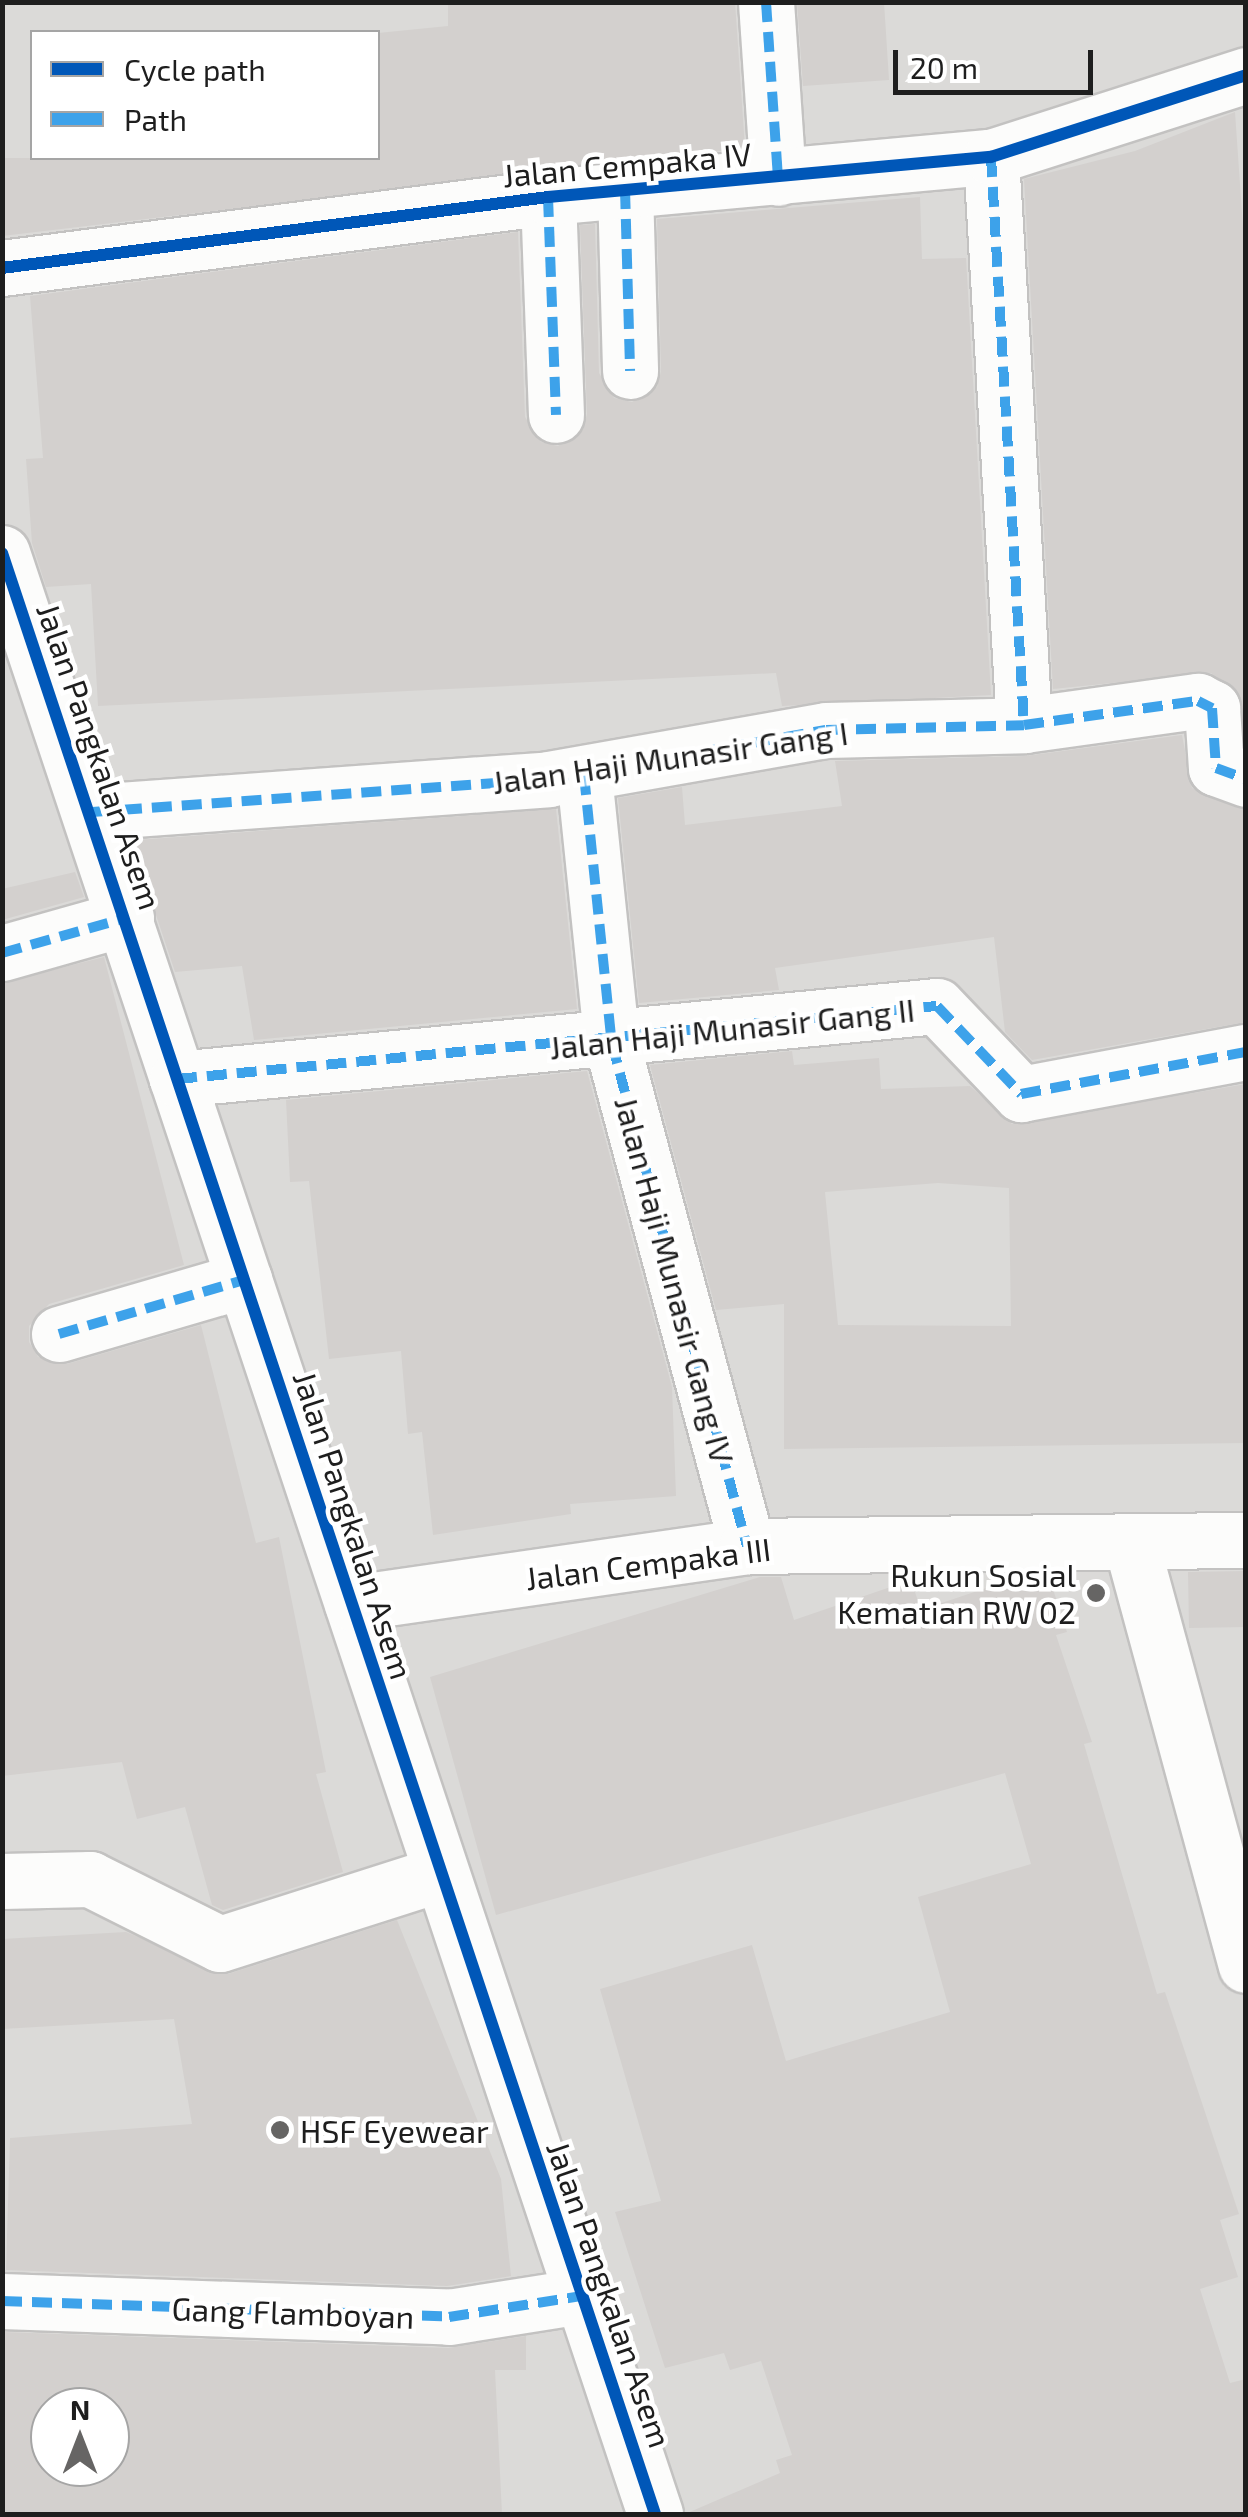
<!DOCTYPE html>
<style>
body{margin:0}
#map{position:relative;width:1248px;height:2517px;overflow:hidden;background:#eceae7;font-family:"Exo 2",sans-serif}
div>[style]{position:absolute}
[style*='--x']{left:calc(var(--x)*1px);top:calc(var(--y)*1px);width:calc(var(--w)*1px);rotate:calc(var(--a)*1deg)}
.residential>*{inset:0;background:#dbdad8}
.building>*{inset:0;background:#d3d0ce}
.roads{filter:drop-shadow(2px 0 #c3c2c1) drop-shadow(-2px 0 #c3c2c1) drop-shadow(0 2px #c3c2c1) drop-shadow(0 -2px #c3c2c1)}
.minor>*{height:55px;margin:-27.5px;padding:0 27.5px;transform-origin:27.5px;border-radius:27.5px;background:#fcfcfb}
.quiet>*{height:10px;margin-top:-5px;transform-origin:0;background:repeating-linear-gradient(90deg,#3da2ea 0 20px,transparent 0 30px)}
.cycleway>*{height:12px;margin:-6px;padding:0 6px;transform-origin:6px;border-radius:6px;background:#0057b8}
.dots>*{width:28px;height:28px;translate:-50% -50%;box-sizing:border-box;border:5px solid #fff;border-radius:50%}
span{translate:-50% -50%;white-space:nowrap;text-align:center;line-height:1.15;-webkit-text-stroke:9px #fff;paint-order:stroke}
.street-label{font-size:32px;color:#1e1e1e}
.poi-label{font-size:32px;color:#1e1e1e}
.right{translate:-100% -50%;text-align:right}
.left{translate:0 -50%;text-align:left}
.frame{position:absolute;inset:0;border:5px solid #1e1e1e;pointer-events:none}
.legend{position:absolute;left:30px;top:30px;width:350px;height:130px;box-sizing:border-box;background:#fff;border:2px solid #a5a5a5;margin:0;padding:12px 18px;list-style:none;font-size:30px;color:#1e1e1e}
.legend li{display:flex;align-items:center;gap:20px;height:50px}
.legend b{width:50px;border:2px solid #a5a5a5}
.north{position:absolute;left:30px;top:2387px;width:100px;height:100px;box-sizing:border-box;background:#fff;border:2px solid #a5a5a5;border-radius:50%;rotate:0deg;font-size:28px;font-weight:700;line-height:40px;text-align:center;color:#1e1e1e}
.north::after{content:'';display:block;margin:auto;width:35px;height:45px;background:#666564;clip-path:polygon(50% 0,100% 100%,50% 72%,0 100%)}
.scale{position:absolute;left:893px;top:50px;width:200px;height:45px;box-sizing:border-box;border:5px solid #1e1e1e;border-top:0;padding-left:12px;font-size:30px;line-height:35px;white-space:nowrap;color:#1e1e1e;-webkit-text-stroke:8px #fff;paint-order:stroke}
</style>
<div id="map">
<div class="residential">
<i style="clip-path:polygon(evenodd,3px 3px,1245px 3px,1245px 2514px,3px 2514px,3px 3px,32px 32px,378px 32px,378px 158px,32px 158px,32px 32px,3px 3px,50px 2407px,110px 2407px,110px 2467px,50px 2467px,50px 2407px)"></i>
</div>
<div class="building">
<i style="clip-path:polygon(448px 2px,735px 2px,745px 148px,2px 236px,2px 158px,378px 158px,378px 33px,448px 26px)"></i>
<i style="clip-path:polygon(797px 2px,884px 2px,889px 80px,803px 86px)"></i>
<i style="clip-path:polygon(1235px 112px,1246px 271px,1246px 741px,1238px 692px,1211px 673px,1053px 689px,1024px 179px,1135px 151px)"></i>
<i style="clip-path:polygon(920px 197px,922px 259px,966px 258px,991px 695px,782px 706px,776px 673px,98px 706px,91px 584px,46px 587px,32px 543px,26px 459px,43px 458px,30px 296px,518px 232px,525px 417px,541px 442px,558px 446px,583px 430px,587px 414px,580px 225px,595px 224px,599px 373px,614px 398px,632px 402px,657px 387px,661px 371px,657px 219px)"></i>
<i style="clip-path:polygon(1182px 735px,1192px 788px,1246px 809px,1246px 1022px,1032px 1060px,1005px 1032px,994px 937px,775px 968px,779px 990px,639px 1003px,618px 798px,682px 787px,685px 825px,842px 806px,835px 761px,1025px 756px)"></i>
<i style="clip-path:polygon(556px 809px,577px 1009px,254px 1040px,242px 966px,175px 972px,137px 858px,137px 840px)"></i>
<i style="clip-path:polygon(75px 872px,84px 897px,2px 920px,2px 889px)"></i>
<i style="clip-path:polygon(104px 957px,184px 1265px,49px 1304px,29px 1326px,29px 1342px,38px 1357px,67px 1364px,201px 1325px,256px 1543px,279px 1537px,326px 1772px,316px 1774px,343px 1872px,223px 1910px,212px 1905px,185px 1807px,137px 1819px,122px 1762px,2px 1776px,2px 983px)"></i>
<i style="clip-path:polygon(evenodd,792px 1051px,794px 1065px,879px 1058px,881px 1089px,970px 1086px,1012px 1124px,1246px 1084px,1246px 1443px,784px 1449px,784px 1304px,716px 1310px,650px 1065px,792px 1051px,938px 1183px,1009px 1188px,1011px 1326px,838px 1325px,825px 1192px,938px 1183px)"></i>
<i style="clip-path:polygon(587px 1071px,672px 1387px,676px 1496px,570px 1504px,571px 1514px,433px 1535px,422px 1432px,408px 1434px,401px 1351px,329px 1359px,309px 1181px,290px 1182px,286px 1100px)"></i>
<i style="clip-path:polygon(1246px 1571px,1246px 1627px,1189px 1628px,1188px 1572px)"></i>
<i style="clip-path:polygon(1028px 1574px,1048px 1574px,1067px 1632px,1056px 1635px,1092px 1742px,1084px 1744px,1157px 1994px,1165px 1992px,1239px 2214px,1220px 2220px,1238px 2277px,1200px 2289px,1230px 2383px,1246px 2379px,1246px 2514px,685px 2514px,780px 2473px,776px 2460px,792px 2455px,761px 2361px,730px 2370px,724px 2353px,665px 2368px,615px 2212px,661px 2201px,600px 1989px,752px 1945px,786px 2061px,950px 2012px,918px 1897px,1031px 1864px,1005px 1773px,496px 1915px,430px 1677px,760px 1577px,781px 1577px,794px 1620px,911px 1580px,921px 1610px)"></i>
<i style="clip-path:polygon(397px 1920px,501px 2179px,511px 2276px,447px 2286px,6px 2270px,10px 2138px,192px 2124px,174px 2019px,2px 2029px,2px 1939px,126px 1932px,228px 1974px)"></i>
<i style="clip-path:polygon(evenodd,2px 2332px,448px 2348px,526px 2336px,526px 2370px,495px 2370px,502px 2514px,2px 2514px,2px 2332px,50px 2407px,110px 2407px,110px 2467px,50px 2467px,50px 2407px)"></i>
</div>
<div class="roads">
<div class="minor">
<i style="--x:766;--y:2;--w:176;--a:86.1"></i>
<i style="--x:991;--y:157;--w:569;--a:86.67"></i>
<i style="--x:625;--y:189;--w:182;--a:88.4"></i>
<i style="--x:548;--y:197;--w:218;--a:87.9"></i>
<i style="--x:2;--y:268;--w:551;--a:-7.41"></i>
<i style="--x:548;--y:197;--w:445;--a:-5.2"></i>
<i style="--x:991;--y:157;--w:268;--a:-17.8"></i>
<i style="--x:2;--y:553;--w:2067;--a:71.58"></i>
<i style="--x:584;--y:775;--w:270;--a:84.1"></i>
<i style="--x:612;--y:1044;--w:520;--a:74.95"></i>
<i style="--x:92;--y:812;--w:457;--a:-4.1"></i>
<i style="--x:548;--y:779;--w:282;--a:-10"></i>
<i style="--x:826;--y:730;--w:198;--a:-1.4"></i>
<i style="--x:1024;--y:725;--w:176;--a:-7.9"></i>
<i style="--x:1198;--y:701;--w:16;--a:27"></i>
<i style="--x:1212;--y:708;--w:60;--a:86.2"></i>
<i style="--x:1216;--y:768;--w:32;--a:20"></i>
<i style="--x:2;--y:953;--w:129;--a:-15.8"></i>
<i style="--x:177;--y:1079;--w:763;--a:-5.49"></i>
<i style="--x:937;--y:1006;--w:122;--a:46.3"></i>
<i style="--x:1021;--y:1094;--w:229;--a:-10.6"></i>
<i style="--x:59;--y:1334;--w:193;--a:-16.3"></i>
<i style="--x:1132;--y:1546;--w:434;--a:74.8"></i>
<i style="--x:352;--y:1603;--w:399;--a:-8.2"></i>
<i style="--x:747;--y:1546;--w:499;--a:-0.7"></i>
<i style="--x:2;--y:1881;--w:88;--a:-1.3"></i>
<i style="--x:90;--y:1879;--w:145;--a:26.6"></i>
<i style="--x:220;--y:1944;--w:231;--a:-17.7"></i>
<i style="--x:2;--y:2301;--w:447;--a:2"></i>
<i style="--x:449;--y:2317;--w:135;--a:-9"></i>
</div>
</div>
<div class="quiet">
<i style="--x:766;--y:2;--w:176;--a:86.1"></i>
<i style="--x:991;--y:157;--w:569;--a:86.67"></i>
<i style="--x:625;--y:189;--w:182;--a:88.4"></i>
<i style="--x:548;--y:197;--w:218;--a:87.9"></i>
<i style="--x:584;--y:775;--w:270;--a:84.1"></i>
<i style="--x:612;--y:1044;--w:520;--a:74.95"></i>
<i style="--x:92;--y:812;--w:457;--a:-4.1"></i>
<i style="--x:548;--y:779;--w:282;--a:-10"></i>
<i style="--x:826;--y:730;--w:198;--a:-1.4"></i>
<i style="--x:1024;--y:725;--w:176;--a:-7.9"></i>
<i style="--x:1198;--y:701;--w:16;--a:27"></i>
<i style="--x:1212;--y:708;--w:60;--a:86.2"></i>
<i style="--x:1216;--y:768;--w:32;--a:20"></i>
<i style="--x:2;--y:953;--w:129;--a:-15.8"></i>
<i style="--x:177;--y:1079;--w:763;--a:-5.49"></i>
<i style="--x:937;--y:1006;--w:122;--a:46.3"></i>
<i style="--x:1021;--y:1094;--w:229;--a:-10.6"></i>
<i style="--x:59;--y:1334;--w:193;--a:-16.3"></i>
<i style="--x:1245;--y:1963;--w:1;--a:0"></i>
<i style="--x:2;--y:2301;--w:447;--a:2"></i>
<i style="--x:449;--y:2317;--w:135;--a:-9"></i>
</div>
<div class="cycleway">
<i style="--x:2;--y:268;--w:551;--a:-7.41"></i>
<i style="--x:548;--y:197;--w:445;--a:-5.2"></i>
<i style="--x:991;--y:157;--w:268;--a:-17.8"></i>
<i style="--x:2;--y:553;--w:2067;--a:71.58"></i>
</div>
<div class="dots">
<i style="left:1096px;top:1593px;background:#666564"></i>
<i style="left:280px;top:2130px;background:#666564"></i>
</div>
<div class="street-label">
<span style="left:627px;top:164px;rotate:-5deg">Jalan Cempaka IV</span>
<span style="left:100px;top:756px;rotate:71deg">Jalan Pangkalan Asem</span>
<span style="left:670px;top:757px;rotate:-8deg">Jalan Haji Munasir Gang I</span>
<span style="left:732px;top:1028px;rotate:-6deg">Jalan Haji Munasir Gang II</span>
<span style="left:675px;top:1280px;rotate:75deg">Jalan Haji Munasir Gang IV</span>
<span style="left:354px;top:1525px;rotate:72deg">Jalan Pangkalan Asem</span>
<span style="left:648px;top:1563px;rotate:-7deg">Jalan Cempaka III</span>
<span style="left:610px;top:2294px;rotate:71deg">Jalan Pangkalan Asem</span>
<span style="left:293px;top:2312px;rotate:2deg">Gang Flamboyan</span>
</div>
<div class="poi-label">
<span class="right" style="left:1076px;top:1593px">Rukun Sosial<br>Kematian RW 02</span>
<span class="left" style="left:300px;top:2130px">HSF Eyewear</span>
</div>
<div class="frame"></div>
<ul class="legend">
<li><b style="height:12px;background:#0057b8"></b>Cycle path</li>
<li><b style="height:12px;background:#3da2ea"></b>Path</li>
</ul>
<div class="north">N</div>
<div class="scale">20 m</div>
</div>
